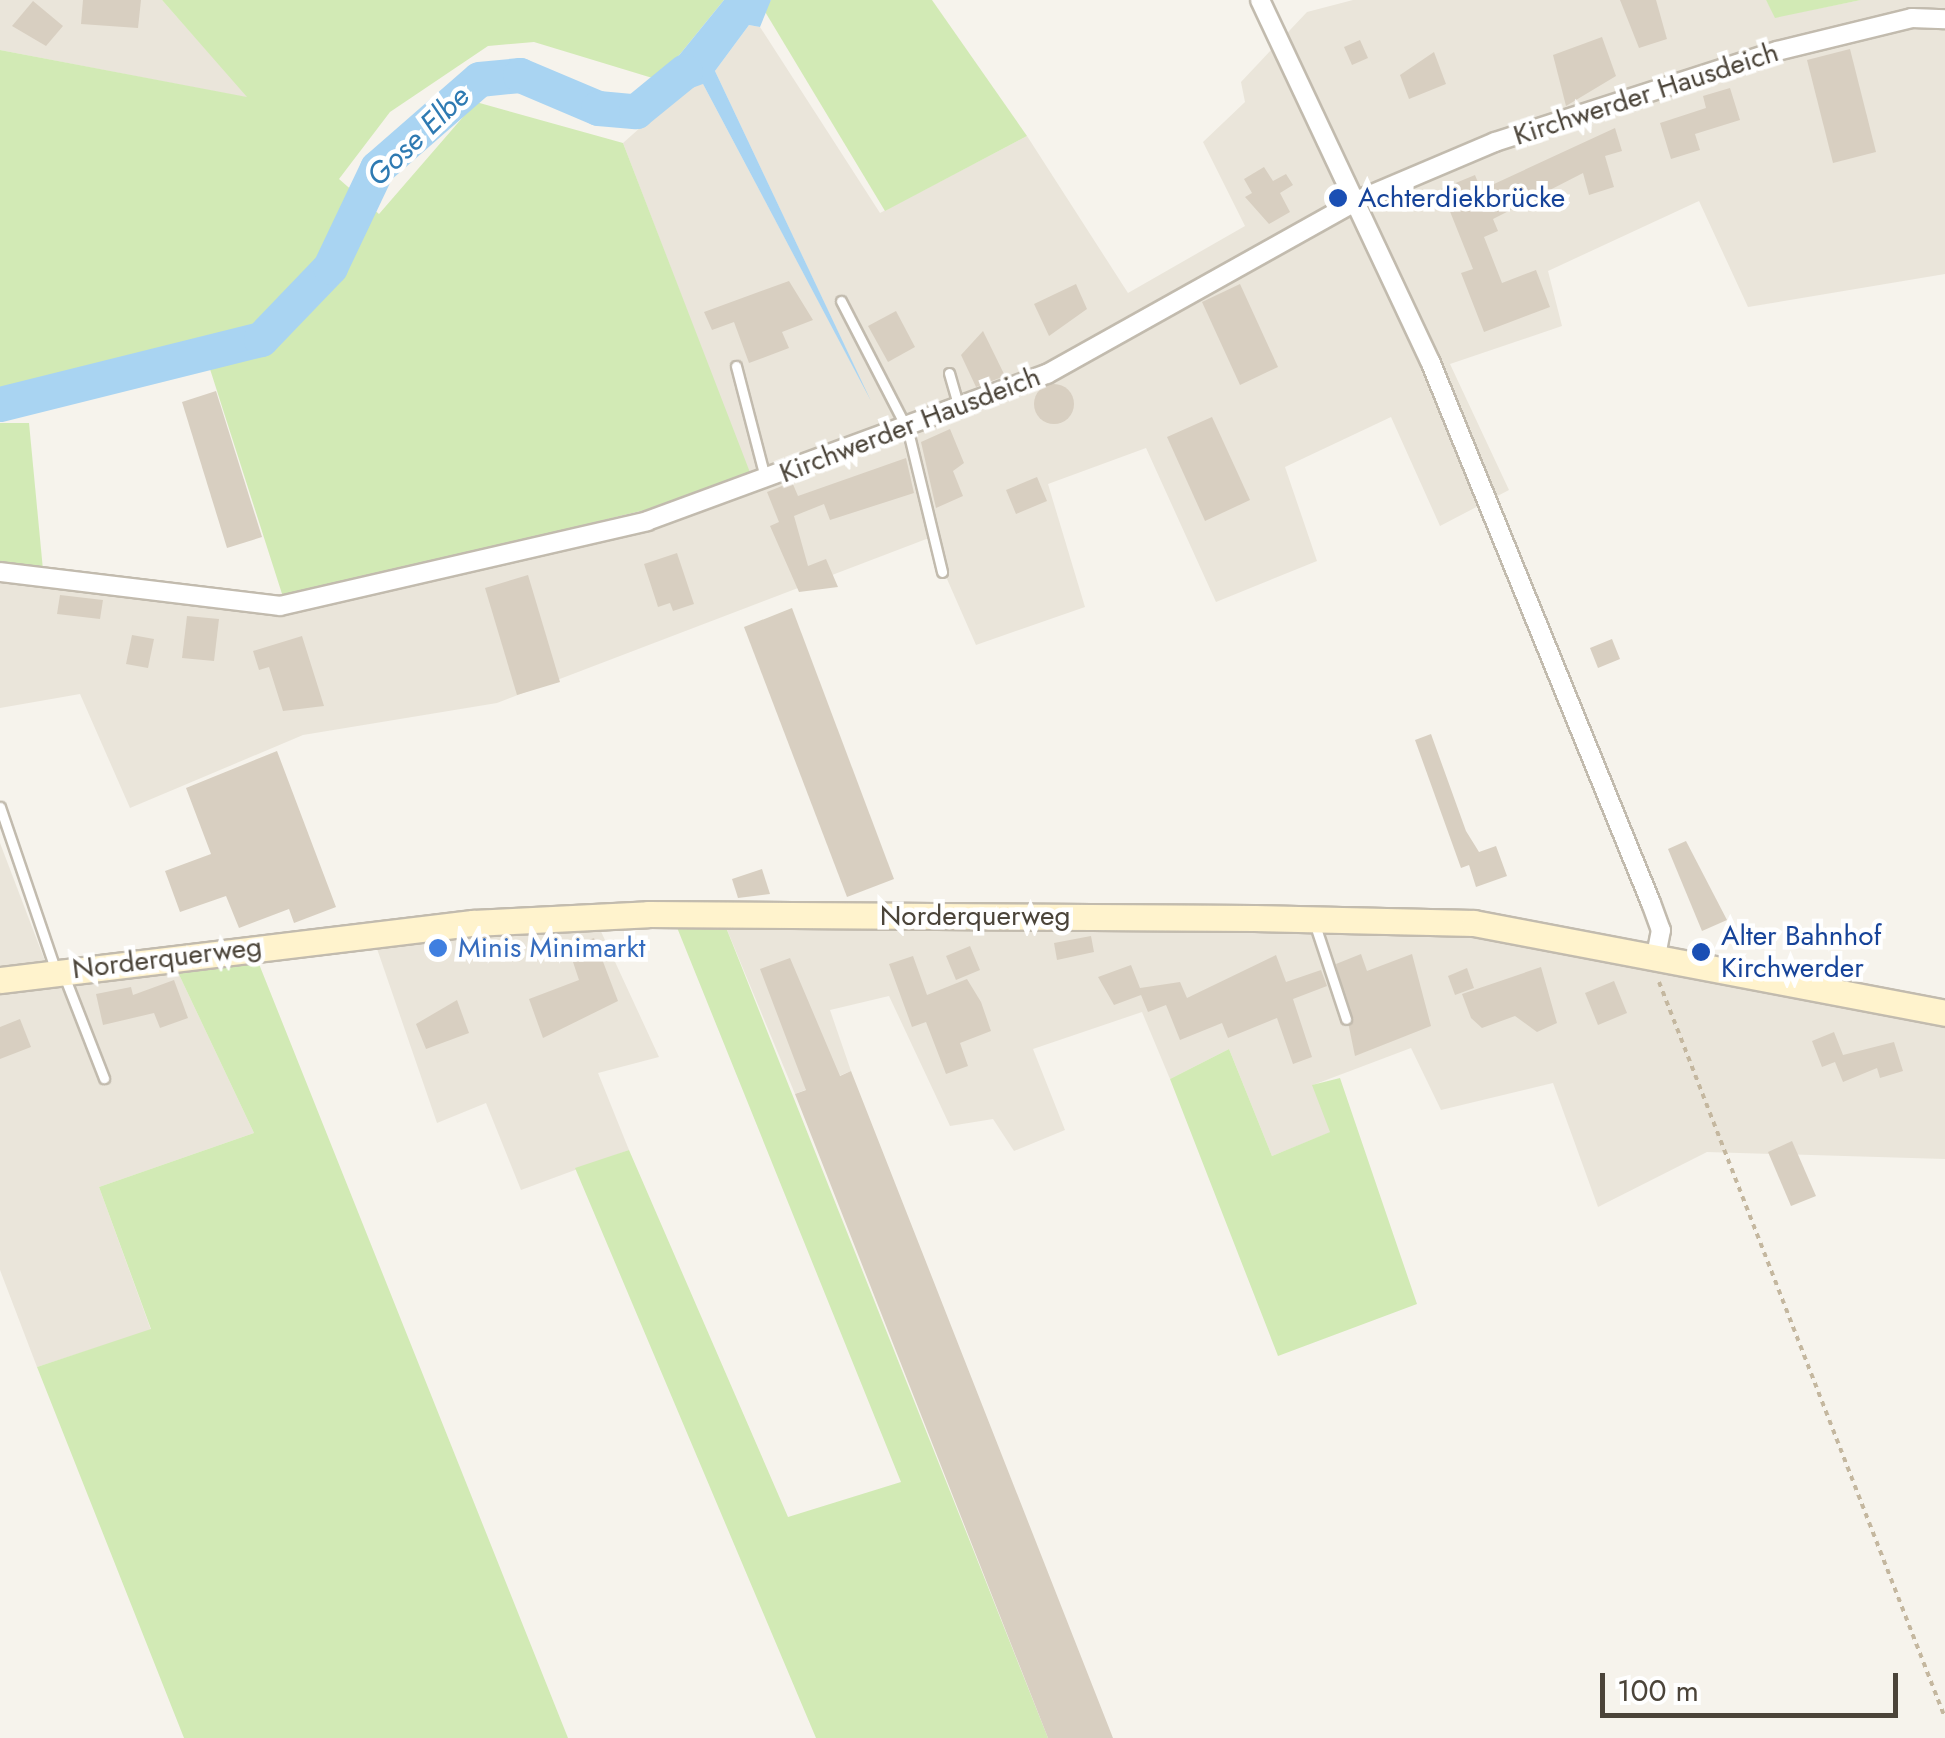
<!DOCTYPE html>
<meta charset="utf-8">
<style>
body{margin:0}
#map{position:relative;width:1945px;height:1738px;overflow:hidden;background:#f6f3ec;font-family:Jost,sans-serif}
div>[style]{position:absolute}
[style*='--x']{left:calc(var(--x)*1px);top:calc(var(--y)*1px);width:calc(var(--w)*1px);rotate:calc(var(--a)*1deg)}
.residential>*{inset:0;background:#eae5da}
.green>*{inset:0;background:#d2eab5}
.water>*{inset:0;background:#a9d4f2}
.river>*{height:35px;margin:-17.5px;padding:0 17.5px;transform-origin:17.5px;border-radius:17.5px;background:#a9d4f2}
.building>*{inset:0;background:#d8cfc1}
.round{border-radius:50%}
.path>*{height:4px;margin-top:-2px;transform-origin:0;background:repeating-linear-gradient(90deg,#c4b79f 0 5px,transparent 0 10px)}
.roads{filter:drop-shadow(2px 0 #c2bbae) drop-shadow(-2px 0 #c2bbae) drop-shadow(0 2px #c2bbae) drop-shadow(0 -2px #c2bbae)}
.lane>*{height:9px;margin:-4.5px;padding:0 4.5px;transform-origin:4.5px;border-radius:4.5px;background:#fff}
.street>*{height:18px;margin:-9px;padding:0 9px;transform-origin:9px;border-radius:9px;background:#fff}
.secondary>*{height:25px;margin:-12.5px;padding:0 12.5px;transform-origin:12.5px;border-radius:12.5px;background:#fff3cd}
.dots>*{width:28px;height:28px;translate:-50% -50%;box-sizing:border-box;border:5px solid #fff;border-radius:50%}
span{translate:-50% -50%;white-space:nowrap;text-align:center;line-height:1.15;-webkit-text-stroke:9px #fff;paint-order:stroke}
.street-label{font-size:28px;color:#4b4439}
.transit-label{font-size:28px;color:#164399}
.left{translate:0 -50%;text-align:left}
.shop-label{font-size:28px;color:#366cbe}
.water-label{font-size:30px;color:#2e7ab2;font-style:italic}
.scale{position:absolute;left:1600px;top:1673px;width:298px;height:45px;box-sizing:border-box;border:5px solid #4b4439;border-top:0;padding-left:12px;font-size:30px;line-height:35px;white-space:nowrap;color:#4b4439;-webkit-text-stroke:8px #fff;paint-order:stroke}
</style>
<div id="map">
<div class="residential">
<i style="clip-path:polygon(0 0,162px 0,249px 98px,0 50px)"></i>
<i style="clip-path:polygon(1353px 0,1766px 0,1776px 17px,1861px 0,1945px 0,1945px 274px,1748px 307px,1699px 201px,1548px 271px,1562px 326px,1450px 364px,1509px 490px,1440px 526px,1391px 417px,1285px 467px,1317px 561px,1216px 602px,1146px 448px,1048px 484px,1085px 607px,976px 645px,929px 538px,497px 703px,303px 735px,130px 808px,80px 694px,0 708px,0 580px,284px 614px,649px 529px,756px 491px,623px 143px,687px 86px,703px 84px,864px 387px,715px 71px,749px 25px,760px 27px,880px 213px,1027px 136px,1128px 293px,1245px 226px,1203px 142px,1245px 102px,1241px 82px,1307px 12px)"></i>
<i style="clip-path:polygon(0 843px,45px 961px,0 970px)"></i>
<i style="clip-path:polygon(598px 925px,659px 1057px,598px 1073px,629px 1150px,521px 1190px,486px 1103px,437px 1123px,374px 940px)"></i>
<i style="clip-path:polygon(725px 925px,1476px 933px,1945px 1026px,1945px 1159px,1707px 1152px,1598px 1207px,1553px 1083px,1441px 1110px,1411px 1048px,1313px 1085px,1331px 1132px,1272px 1156px,1229px 1049px,1170px 1079px,1142px 1012px,1033px 1049px,1065px 1130px,1014px 1151px,993px 1119px,950px 1126px,889px 996px,830px 1010px,851px 1071px,795px 1094px)"></i>
<i style="clip-path:polygon(174px 964px,254px 1133px,99px 1187px,151px 1330px,37px 1367px,0 1270px,0 995px)"></i>
</div>
<div class="green">
<i style="clip-path:polygon(162px 0,724px 0,659px 80px,534px 42px,488px 46px,390px 112px,339px 179px,379px 214px,476px 102px,623px 143px,751px 475px,645px 510px,283px 597px,201px 341px,0 396px,0 50px,247px 97px)"></i>
<i style="clip-path:polygon(771px 0,932px 0,1027px 136px,885px 211px,764px 10px)"></i>
<i style="clip-path:polygon(1766px 0,1861px 0,1775px 18px)"></i>
<i style="clip-path:polygon(0 423px,29px 423px,43px 570px,0 564px)"></i>
<i style="clip-path:polygon(676px 925px,725px 925px,1048px 1738px,816px 1738px,575px 1168px,629px 1150px,788px 1517px,901px 1482px)"></i>
<i style="clip-path:polygon(255px 954px,568px 1738px,184px 1738px,37px 1367px,151px 1329px,99px 1187px,254px 1133px,174px 964px)"></i>
<i style="clip-path:polygon(1229px 1049px,1272px 1156px,1330px 1132px,1312px 1085px,1340px 1078px,1417px 1304px,1278px 1356px,1170px 1079px)"></i>
</div>
<div class="water">
<i style="clip-path:polygon(724px 0,771px 0,760px 27px,749px 25px,715px 71px,871px 401px,703px 84px,653px 102px,659px 80px)"></i>
</div>
<div class="river">
<i style="--x:0;--y:404;--w:269;--a:-14"></i>
<i style="--x:261;--y:339;--w:100;--a:-46.2"></i>
<i style="--x:330;--y:267;--w:110;--a:-64.6"></i>
<i style="--x:377;--y:168;--w:135;--a:-41.1"></i>
<i style="--x:479;--y:79;--w:41;--a:-5.6"></i>
<i style="--x:520;--y:75;--w:85;--a:22.9"></i>
<i style="--x:598;--y:108;--w:38;--a:5"></i>
<i style="--x:636;--y:111;--w:63;--a:-39.2"></i>
</div>
<div class="building">
<i style="clip-path:polygon(83px 0,141px 0,138px 28px,81px 24px)"></i>
<i style="clip-path:polygon(1620px 0,1656px 0,1667px 39px,1639px 48px)"></i>
<i style="clip-path:polygon(33px 1px,63px 26px,46px 46px,12px 26px)"></i>
<i style="clip-path:polygon(1602px 37px,1616px 76px,1566px 106px,1553px 55px)"></i>
<i style="clip-path:polygon(1360px 40px,1368px 58px,1352px 65px,1344px 47px)"></i>
<i style="clip-path:polygon(1850px 49px,1876px 152px,1833px 163px,1807px 60px)"></i>
<i style="clip-path:polygon(1434px 52px,1446px 84px,1409px 99px,1400px 75px)"></i>
<i style="clip-path:polygon(1730px 88px,1740px 120px,1695px 134px,1700px 150px,1671px 159px,1660px 123px,1706px 108px,1703px 96px)"></i>
<i style="clip-path:polygon(1615px 128px,1622px 151px,1605px 156px,1614px 187px,1589px 195px,1583px 173px,1493px 219px,1498px 231px,1484px 237px,1502px 283px,1536px 270px,1550px 307px,1484px 332px,1461px 273px,1473px 269px,1441px 189px,1475px 175px,1481px 190px)"></i>
<i style="clip-path:polygon(1264px 167px,1273px 181px,1286px 174px,1293px 185px,1280px 193px,1290px 212px,1269px 224px,1245px 197px,1252px 193px,1244px 179px)"></i>
<i style="clip-path:polygon(789px 281px,813px 320px,782px 332px,789px 348px,749px 363px,734px 322px,712px 330px,704px 312px)"></i>
<i style="clip-path:polygon(1076px 284px,1087px 309px,1049px 336px,1034px 304px)"></i>
<i style="clip-path:polygon(1240px 284px,1278px 367px,1240px 385px,1202px 302px)"></i>
<i style="clip-path:polygon(896px 311px,915px 347px,888px 362px,868px 326px)"></i>
<i style="clip-path:polygon(983px 331px,1005px 376px,976px 387px,961px 355px)"></i>
<i class="round" style="left:1034px;top:384px;width:40px;height:40px"></i>
<i style="clip-path:polygon(216px 391px,262px 537px,227px 548px,182px 402px)"></i>
<i style="clip-path:polygon(1212px 417px,1250px 500px,1205px 521px,1167px 437px)"></i>
<i style="clip-path:polygon(950px 429px,964px 463px,953px 471px,963px 496px,936px 508px,921px 442px)"></i>
<i style="clip-path:polygon(906px 458px,914px 493px,830px 520px,824px 504px,794px 516px,808px 566px,826px 559px,838px 587px,799px 592px,770px 526px,779px 522px,767px 492px,792px 482px,798px 496px)"></i>
<i style="clip-path:polygon(1037px 477px,1047px 501px,1016px 514px,1006px 490px)"></i>
<i style="clip-path:polygon(677px 553px,694px 604px,673px 611px,670px 603px,658px 607px,644px 564px)"></i>
<i style="clip-path:polygon(528px 575px,560px 682px,517px 695px,485px 588px)"></i>
<i style="clip-path:polygon(60px 595px,103px 600px,100px 619px,57px 614px)"></i>
<i style="clip-path:polygon(792px 608px,894px 879px,847px 897px,744px 627px)"></i>
<i style="clip-path:polygon(187px 616px,219px 619px,214px 661px,182px 658px)"></i>
<i style="clip-path:polygon(132px 635px,154px 639px,148px 668px,126px 664px)"></i>
<i style="clip-path:polygon(302px 636px,324px 706px,283px 711px,269px 667px,259px 670px,253px 651px)"></i>
<i style="clip-path:polygon(1612px 639px,1620px 659px,1598px 668px,1590px 648px)"></i>
<i style="clip-path:polygon(1431px 734px,1466px 831px,1479px 852px,1496px 846px,1507px 876px,1476px 887px,1469px 865px,1461px 868px,1415px 740px)"></i>
<i style="clip-path:polygon(277px 751px,336px 907px,294px 923px,289px 909px,239px 928px,226px 896px,180px 912px,165px 871px,211px 854px,186px 788px)"></i>
<i style="clip-path:polygon(1686px 841px,1727px 920px,1702px 931px,1668px 849px)"></i>
<i style="clip-path:polygon(762px 869px,770px 894px,738px 898px,732px 879px)"></i>
<i style="clip-path:polygon(1091px 936px,1094px 952px,1057px 960px,1054px 943px)"></i>
<i style="clip-path:polygon(594px 938px,618px 1001px,543px 1038px,529px 999px,579px 980px,568px 947px)"></i>
<i style="clip-path:polygon(970px 946px,980px 970px,956px 980px,946px 956px)"></i>
<i style="clip-path:polygon(1361px 954px,1367px 971px,1412px 954px,1431px 1026px,1355px 1056px,1336px 964px)"></i>
<i style="clip-path:polygon(1276px 955px,1286px 982px,1321px 970px,1327px 986px,1293px 999px,1312px 1057px,1293px 1064px,1277px 1018px,1228px 1038px,1222px 1023px,1180px 1040px,1166px 1005px,1148px 1012px,1141px 995px,1114px 1005px,1098px 977px,1131px 965px,1140px 988px,1180px 982px,1187px 998px)"></i>
<i style="clip-path:polygon(913px 956px,927px 995px,967px 979px,981px 1002px,991px 1031px,960px 1043px,968px 1066px,946px 1074px,926px 1022px,912px 1027px,889px 964px)"></i>
<i style="clip-path:polygon(790px 958px,840px 1076px,851px 1071px,1113px 1738px,1048px 1738px,795px 1094px,806px 1090px,760px 969px)"></i>
<i style="clip-path:polygon(1541px 967px,1557px 1023px,1537px 1032px,1515px 1016px,1482px 1028px,1471px 1018px,1462px 994px)"></i>
<i style="clip-path:polygon(1467px 968px,1474px 988px,1455px 995px,1448px 976px)"></i>
<i style="clip-path:polygon(174px 980px,188px 1018px,160px 1028px,154px 1013px,103px 1025px,96px 994px,131px 987px,133px 995px)"></i>
<i style="clip-path:polygon(1614px 981px,1627px 1013px,1598px 1025px,1585px 993px)"></i>
<i style="clip-path:polygon(457px 1000px,469px 1033px,426px 1049px,416px 1024px)"></i>
<i style="clip-path:polygon(20px 1019px,31px 1047px,0 1059px,0 1027px)"></i>
<i style="clip-path:polygon(1834px 1032px,1843px 1055px,1894px 1042px,1903px 1071px,1880px 1078px,1877px 1068px,1843px 1082px,1835px 1062px,1822px 1067px,1812px 1041px)"></i>
<i style="clip-path:polygon(1792px 1141px,1816px 1196px,1791px 1206px,1768px 1152px)"></i>
</div>
<div class="path">
<i style="--x:1659;--y:982;--w:790;--a:68.76"></i>
</div>
<div class="roads">
<div class="lane">
<i style="--x:841;--y:301;--w:146;--a:62.7"></i>
<i style="--x:908;--y:431;--w:145;--a:76.4"></i>
<i style="--x:736;--y:366;--w:115;--a:75.4"></i>
<i style="--x:949;--y:373;--w:36;--a:74"></i>
<i style="--x:0;--y:807;--w:171;--a:71.2"></i>
<i style="--x:1314;--y:922;--w:102;--a:71.7"></i>
<i style="--x:63;--y:973;--w:113;--a:68.7"></i>
</div>
<div class="street">
<i style="--x:1260;--y:0;--w:399;--a:64.8"></i>
<i style="--x:1430;--y:361;--w:585;--a:67.82"></i>
<i style="--x:1651;--y:903;--w:29;--a:70"></i>
<i style="--x:1661;--y:930;--w:26;--a:101"></i>
<i style="--x:0;--y:572;--w:282;--a:6.9"></i>
<i style="--x:280;--y:606;--w:377;--a:-13"></i>
<i style="--x:647;--y:521;--w:426;--a:-20.2"></i>
<i style="--x:1047;--y:374;--w:354;--a:-29.2"></i>
<i style="--x:1356;--y:201;--w:151;--a:-23"></i>
<i style="--x:1495;--y:142;--w:296;--a:-17.9"></i>
<i style="--x:1777;--y:51;--w:139;--a:-13.7"></i>
<i style="--x:1912;--y:18;--w:33;--a:2"></i>
</div>
<div class="secondary">
<i style="--x:0;--y:980;--w:476;--a:-6.9"></i>
<i style="--x:473;--y:923;--w:175;--a:-2.9"></i>
<i style="--x:648;--y:914;--w:606;--a:0.38"></i>
<i style="--x:1254;--y:918;--w:220;--a:1.3"></i>
<i style="--x:1474;--y:923;--w:480;--a:10.8"></i>
</div>
</div>
<div class="dots">
<i style="left:1338px;top:198px;background:#1a4fb4"></i>
<i style="left:438px;top:948px;background:#3f7fe0"></i>
<i style="left:1701px;top:952px;background:#1a4fb4"></i>
</div>
<div class="street-label">
<span style="left:1646px;top:94px;rotate:-18deg">Kirchwerder Hausdeich</span>
<span style="left:910px;top:425px;rotate:-21deg">Kirchwerder Hausdeich</span>
<span style="left:975px;top:916px">Norderquerweg</span>
<span style="left:167px;top:958px;rotate:-7deg">Norderquerweg</span>
</div>
<div class="transit-label">
<span class="left" style="left:1358px;top:198px">Achterdiekbrücke</span>
<span class="left" style="left:1721px;top:952px">Alter Bahnhof<br>Kirchwerder</span>
</div>
<div class="shop-label">
<span class="left" style="left:458px;top:948px">Minis Minimarkt</span>
</div>
<div class="water-label">
<span style="left:418px;top:136px;rotate:-44deg">Gose Elbe</span>
</div>
<div class="scale">100 m</div>
</div>
